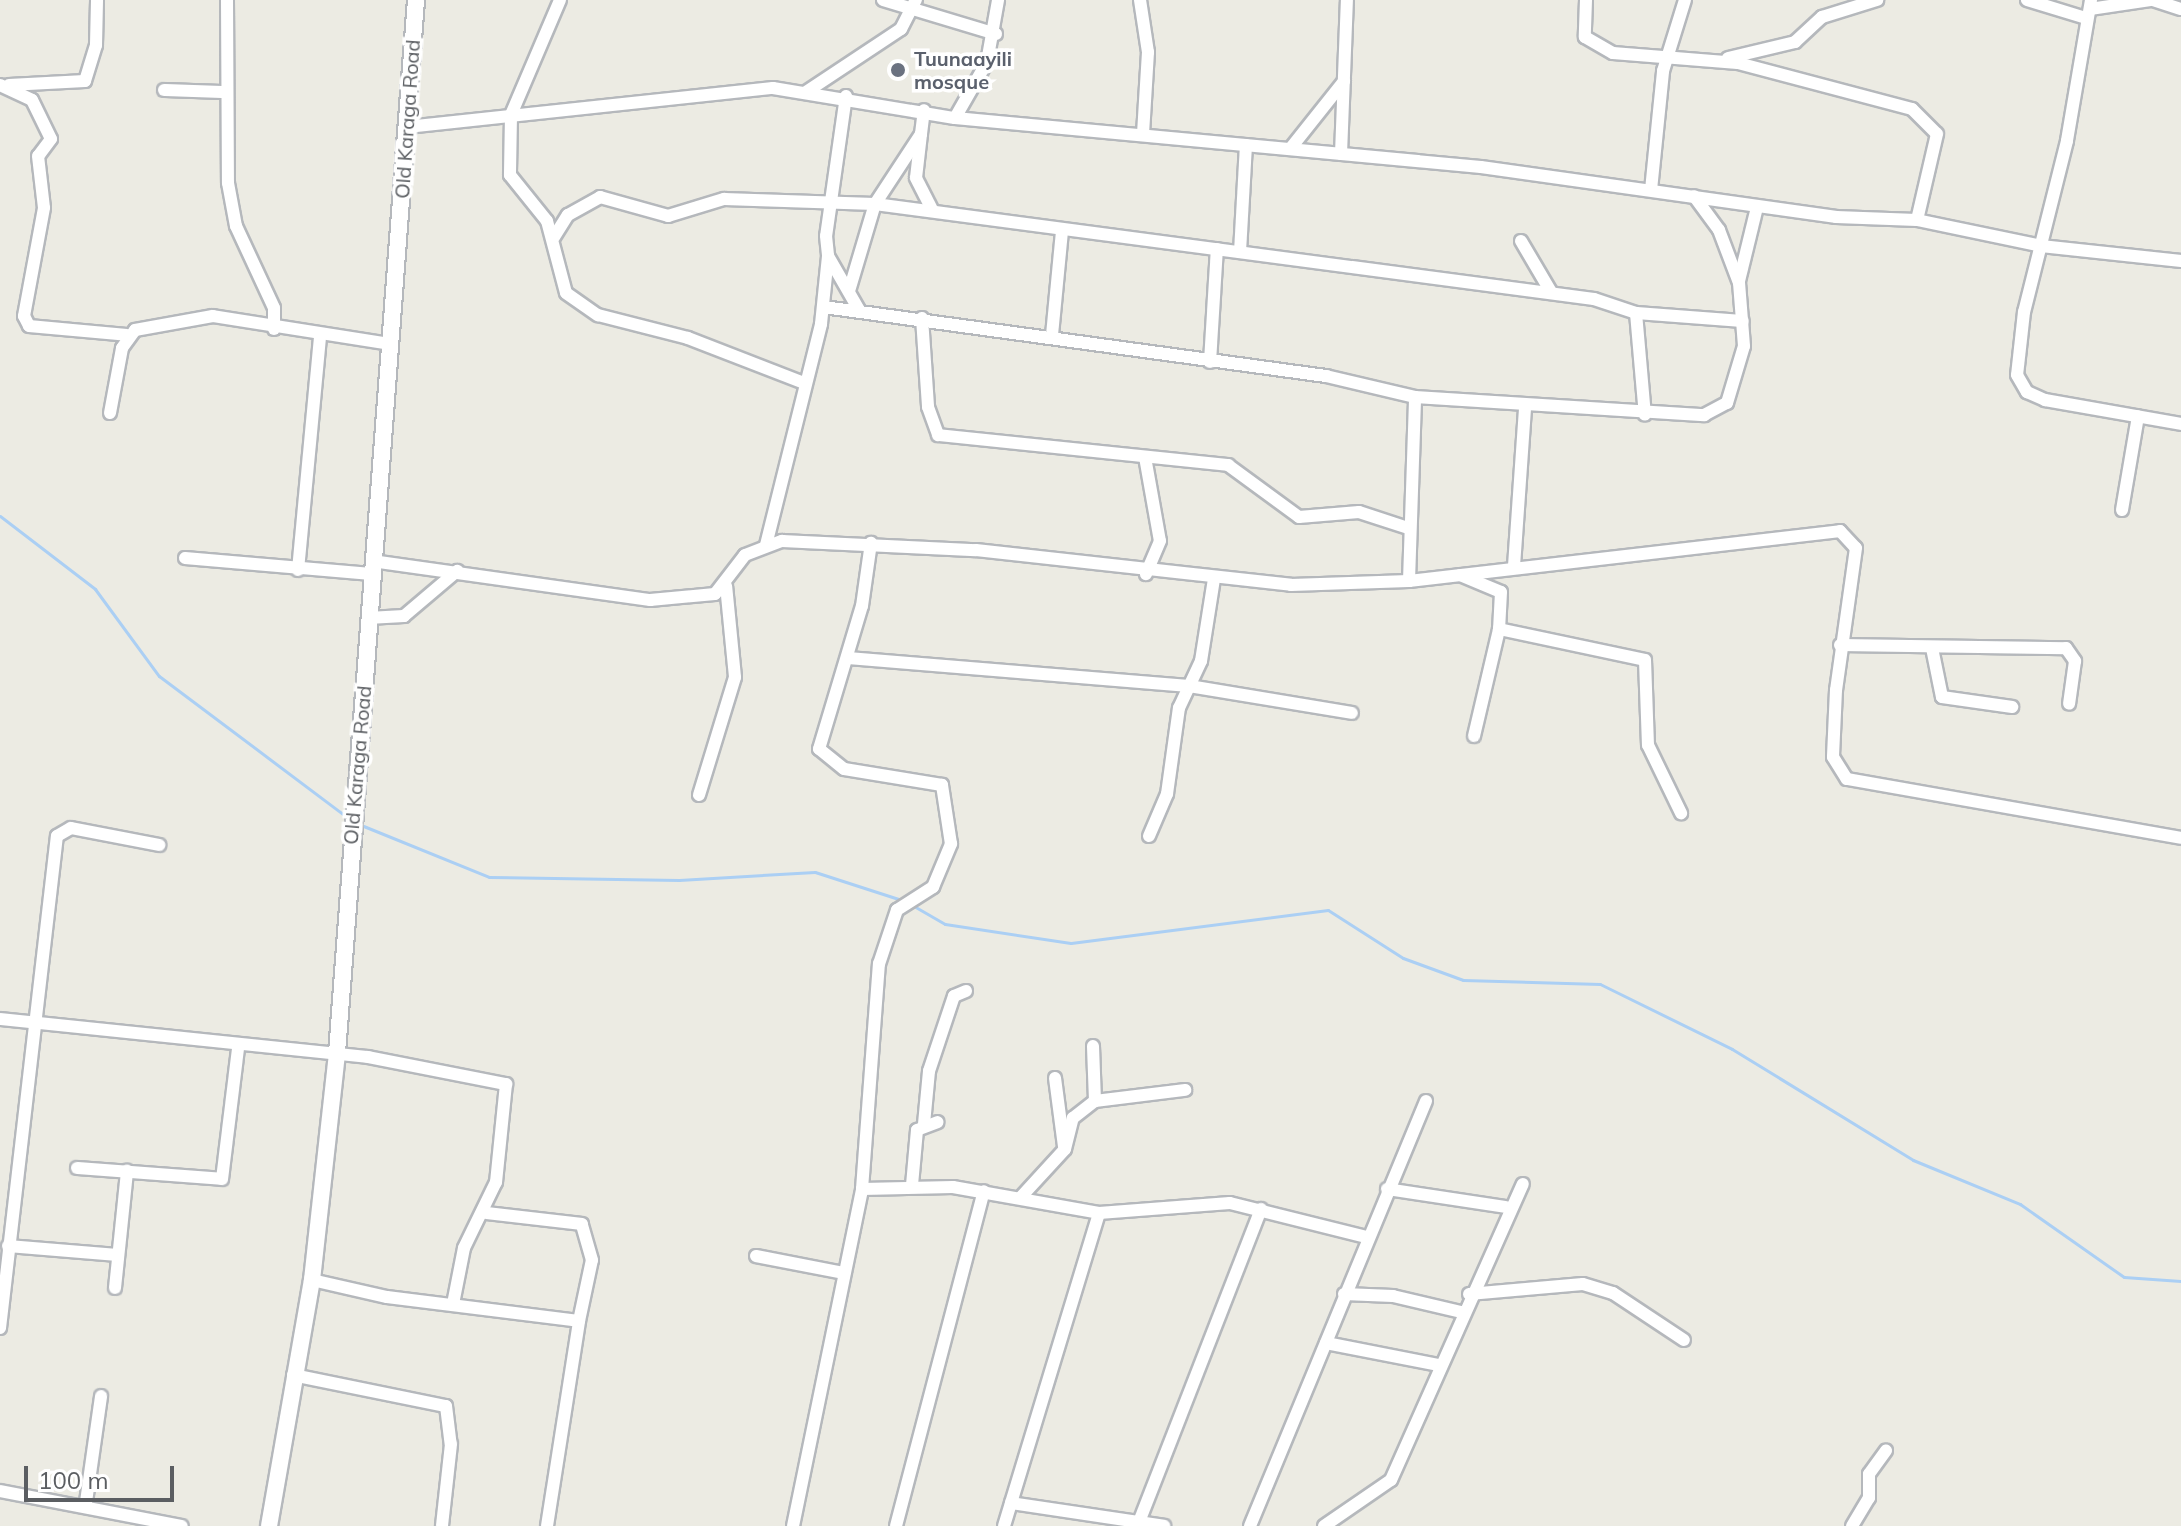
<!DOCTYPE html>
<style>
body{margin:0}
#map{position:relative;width:2181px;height:1526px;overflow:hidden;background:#ecebe3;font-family:Mulish,sans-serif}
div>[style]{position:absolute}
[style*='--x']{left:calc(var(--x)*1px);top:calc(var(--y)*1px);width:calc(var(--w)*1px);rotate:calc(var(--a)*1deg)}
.stream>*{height:3px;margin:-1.5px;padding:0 1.5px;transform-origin:1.5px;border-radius:1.5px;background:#abcff4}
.roads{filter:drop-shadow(2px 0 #b5b8bc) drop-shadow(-2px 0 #b5b8bc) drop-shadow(0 2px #b5b8bc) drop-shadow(0 -2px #b5b8bc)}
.minor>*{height:12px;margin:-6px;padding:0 6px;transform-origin:6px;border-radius:6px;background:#fff}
.tertiary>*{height:16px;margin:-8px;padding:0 8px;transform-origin:8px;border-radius:8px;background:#fff}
.dots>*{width:22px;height:22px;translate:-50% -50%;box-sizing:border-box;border:4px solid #fff;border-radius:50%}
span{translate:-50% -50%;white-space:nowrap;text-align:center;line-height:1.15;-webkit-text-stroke:7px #fff;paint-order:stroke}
.worship-label{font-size:20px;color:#5b616d;font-weight:700}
.left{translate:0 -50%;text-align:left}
.street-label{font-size:20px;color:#5b5e62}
.scale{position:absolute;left:24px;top:1466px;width:150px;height:36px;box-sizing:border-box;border:4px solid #5b5e62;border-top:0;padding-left:10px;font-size:24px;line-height:28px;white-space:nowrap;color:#5b5e62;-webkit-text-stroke:6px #fff;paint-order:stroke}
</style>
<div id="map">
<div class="stream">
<i style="--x:0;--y:516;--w:120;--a:37.5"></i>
<i style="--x:95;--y:589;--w:108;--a:53.7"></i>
<i style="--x:159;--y:676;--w:235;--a:36.9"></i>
<i style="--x:361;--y:825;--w:138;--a:22.1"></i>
<i style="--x:489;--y:877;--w:190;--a:0.9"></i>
<i style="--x:679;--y:880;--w:136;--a:-3.4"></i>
<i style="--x:815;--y:872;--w:95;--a:17.9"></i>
<i style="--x:912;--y:905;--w:38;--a:30"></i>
<i style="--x:945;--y:924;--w:127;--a:8.6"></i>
<i style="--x:1071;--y:943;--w:259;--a:-7.3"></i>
<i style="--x:1328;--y:910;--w:89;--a:32.6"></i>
<i style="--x:1403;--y:958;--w:64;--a:20.1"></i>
<i style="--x:1463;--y:980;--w:137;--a:1.7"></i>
<i style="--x:1600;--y:984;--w:147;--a:26.2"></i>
<i style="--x:1732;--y:1049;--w:212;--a:31.5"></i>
<i style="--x:1913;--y:1160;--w:116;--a:22.4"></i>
<i style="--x:2020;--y:1204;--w:127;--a:35.1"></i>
<i style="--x:2124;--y:1277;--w:57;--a:4"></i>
</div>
<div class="roads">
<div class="minor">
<i style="--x:227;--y:0;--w:183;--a:89.7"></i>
<i style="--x:228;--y:183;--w:44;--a:79.5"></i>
<i style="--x:236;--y:226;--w:90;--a:65.1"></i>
<i style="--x:274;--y:308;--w:21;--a:90"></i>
<i style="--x:560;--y:0;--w:125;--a:113.1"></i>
<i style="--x:511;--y:115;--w:60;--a:91"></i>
<i style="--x:510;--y:175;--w:59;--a:51.2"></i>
<i style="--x:547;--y:221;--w:74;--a:75.2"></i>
<i style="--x:566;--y:293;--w:39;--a:35"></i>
<i style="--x:598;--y:315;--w:93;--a:14.3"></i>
<i style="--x:688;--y:338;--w:124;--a:21.2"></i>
<i style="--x:883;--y:0;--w:118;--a:16.7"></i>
<i style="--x:1140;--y:0;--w:53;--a:81.3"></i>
<i style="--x:1148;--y:52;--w:81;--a:93.5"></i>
<i style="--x:1586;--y:0;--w:37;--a:92"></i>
<i style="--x:1585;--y:37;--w:32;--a:30"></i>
<i style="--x:1613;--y:53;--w:125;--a:4.6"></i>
<i style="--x:1738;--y:63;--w:180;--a:14.8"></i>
<i style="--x:1912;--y:109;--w:35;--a:45"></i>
<i style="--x:1937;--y:134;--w:88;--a:103.1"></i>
<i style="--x:2027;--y:0;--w:62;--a:17"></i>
<i style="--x:2091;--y:0;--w:143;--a:99.7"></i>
<i style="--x:2067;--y:141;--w:176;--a:104.1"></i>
<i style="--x:2024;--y:312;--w:63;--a:96.3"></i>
<i style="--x:2017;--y:375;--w:20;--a:60"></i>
<i style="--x:2027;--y:392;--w:20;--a:24"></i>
<i style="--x:2045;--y:400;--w:138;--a:10"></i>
<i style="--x:2153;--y:0;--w:29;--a:18"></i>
<i style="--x:2090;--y:9;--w:61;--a:-8.5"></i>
<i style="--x:1728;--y:58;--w:69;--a:-13.4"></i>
<i style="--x:1795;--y:42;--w:37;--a:-43"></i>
<i style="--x:1822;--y:17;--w:58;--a:-17.2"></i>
<i style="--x:0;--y:85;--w:35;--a:25"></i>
<i style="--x:32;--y:100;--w:43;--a:64"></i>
<i style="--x:51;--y:139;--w:21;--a:127"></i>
<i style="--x:38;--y:156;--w:52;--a:83.4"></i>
<i style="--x:44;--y:208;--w:110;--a:100.5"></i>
<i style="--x:24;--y:316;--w:11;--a:63"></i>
<i style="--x:29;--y:326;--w:98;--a:5.2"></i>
<i style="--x:9;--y:85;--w:76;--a:-3"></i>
<i style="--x:85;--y:81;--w:38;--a:-73"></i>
<i style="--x:96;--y:45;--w:45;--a:-88.7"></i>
<i style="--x:164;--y:90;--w:59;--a:1.9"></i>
<i style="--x:806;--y:92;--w:114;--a:-33.6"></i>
<i style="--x:901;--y:29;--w:33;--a:-63"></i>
<i style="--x:846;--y:96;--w:141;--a:98.1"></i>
<i style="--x:826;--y:236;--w:20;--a:84"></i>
<i style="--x:828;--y:256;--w:62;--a:60.1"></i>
<i style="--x:955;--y:118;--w:64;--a:-60.3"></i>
<i style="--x:987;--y:62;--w:63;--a:-79.9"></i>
<i style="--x:407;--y:127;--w:368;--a:-6.1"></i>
<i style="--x:773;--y:88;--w:184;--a:9.4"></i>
<i style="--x:955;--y:118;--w:528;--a:5.32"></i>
<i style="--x:1481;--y:167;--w:359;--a:8"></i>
<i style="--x:1836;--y:217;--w:81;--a:2.1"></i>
<i style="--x:1917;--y:220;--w:127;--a:11.8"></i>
<i style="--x:2041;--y:246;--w:141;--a:6.1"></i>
<i style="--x:921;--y:134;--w:44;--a:96.5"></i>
<i style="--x:916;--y:178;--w:36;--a:63"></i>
<i style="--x:1290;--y:149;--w:87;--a:-51.5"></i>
<i style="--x:1341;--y:154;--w:154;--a:-87.8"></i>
<i style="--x:1651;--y:190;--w:120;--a:-84.2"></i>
<i style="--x:1663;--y:71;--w:74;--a:-72.8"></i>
<i style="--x:554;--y:237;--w:26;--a:-58"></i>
<i style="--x:568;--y:215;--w:37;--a:-29"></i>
<i style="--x:600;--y:197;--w:71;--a:15.6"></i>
<i style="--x:668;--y:216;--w:59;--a:-16.9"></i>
<i style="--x:724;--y:199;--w:151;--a:1.9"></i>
<i style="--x:875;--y:204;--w:725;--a:7.53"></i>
<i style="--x:1594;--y:299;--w:44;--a:18.4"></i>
<i style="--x:1636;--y:313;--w:102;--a:85"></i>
<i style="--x:1521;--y:241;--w:59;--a:59.5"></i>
<i style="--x:1240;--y:252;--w:107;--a:-86.8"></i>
<i style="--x:1739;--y:281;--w:76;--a:-76.3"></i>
<i style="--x:849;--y:291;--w:91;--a:-73.4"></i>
<i style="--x:875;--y:204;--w:84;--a:-56.7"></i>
<i style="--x:921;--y:134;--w:24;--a:-83"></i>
<i style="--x:824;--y:307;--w:507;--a:7.83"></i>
<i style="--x:1326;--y:376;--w:91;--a:13.3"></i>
<i style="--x:1415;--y:397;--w:290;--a:3.6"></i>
<i style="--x:1704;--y:415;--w:26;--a:-28"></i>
<i style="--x:1727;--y:403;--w:59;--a:-73.4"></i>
<i style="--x:1744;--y:346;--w:63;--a:-94.5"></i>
<i style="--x:1739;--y:283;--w:57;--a:-110.7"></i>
<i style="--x:1719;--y:230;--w:42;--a:-126.3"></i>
<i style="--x:1636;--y:313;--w:107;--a:4.3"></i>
<i style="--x:922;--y:318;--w:89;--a:86.1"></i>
<i style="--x:928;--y:407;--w:30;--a:70"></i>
<i style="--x:938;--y:435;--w:292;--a:5.9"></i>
<i style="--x:1228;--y:465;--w:88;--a:36.2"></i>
<i style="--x:1299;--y:517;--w:60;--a:-4.8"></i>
<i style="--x:1359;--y:512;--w:52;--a:18.1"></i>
<i style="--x:1052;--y:335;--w:103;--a:-84.5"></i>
<i style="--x:1210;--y:362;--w:113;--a:-86.5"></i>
<i style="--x:110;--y:413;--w:66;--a:-79.5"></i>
<i style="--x:122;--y:348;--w:22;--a:-54"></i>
<i style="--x:135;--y:330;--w:79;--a:-10.2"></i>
<i style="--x:213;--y:316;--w:179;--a:9"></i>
<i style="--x:1145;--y:457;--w:85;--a:79.9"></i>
<i style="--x:1160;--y:541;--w:36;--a:113"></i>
<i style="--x:2122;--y:510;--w:95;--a:-80.3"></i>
<i style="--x:766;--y:545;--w:228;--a:-76"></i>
<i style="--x:821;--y:324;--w:68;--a:-84.1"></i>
<i style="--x:185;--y:558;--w:187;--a:4.9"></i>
<i style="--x:372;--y:561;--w:281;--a:8"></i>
<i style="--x:650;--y:600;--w:65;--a:-5.3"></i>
<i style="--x:715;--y:594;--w:49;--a:-52.4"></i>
<i style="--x:745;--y:555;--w:40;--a:-21"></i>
<i style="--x:782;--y:541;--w:194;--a:2.7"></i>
<i style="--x:976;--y:550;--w:317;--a:6.3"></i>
<i style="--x:1291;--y:585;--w:118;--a:-1.9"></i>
<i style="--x:1409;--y:581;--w:434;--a:-6.6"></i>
<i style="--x:1840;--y:531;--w:23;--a:47"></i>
<i style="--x:1856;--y:548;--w:143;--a:98"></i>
<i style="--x:1836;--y:690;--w:67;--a:92.6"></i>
<i style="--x:1833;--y:757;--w:26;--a:58"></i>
<i style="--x:1847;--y:779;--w:339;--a:10"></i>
<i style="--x:1514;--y:566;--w:157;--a:-86"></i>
<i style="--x:298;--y:570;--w:233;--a:-84.6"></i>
<i style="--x:1460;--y:575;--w:44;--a:22.5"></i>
<i style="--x:1501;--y:592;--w:37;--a:93"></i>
<i style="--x:1499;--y:629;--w:149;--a:12"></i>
<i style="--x:1645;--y:660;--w:85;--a:88"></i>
<i style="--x:1648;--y:745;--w:76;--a:64.1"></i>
<i style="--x:1409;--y:581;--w:184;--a:-88.1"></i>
<i style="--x:368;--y:618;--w:36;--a:-3"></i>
<i style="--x:404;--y:616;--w:70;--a:-40.3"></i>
<i style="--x:1840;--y:645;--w:226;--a:0.8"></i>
<i style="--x:2066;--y:648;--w:16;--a:55"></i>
<i style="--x:2075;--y:661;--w:43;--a:97.9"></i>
<i style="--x:1932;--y:648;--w:50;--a:78.5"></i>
<i style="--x:1942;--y:697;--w:71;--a:8.1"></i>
<i style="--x:848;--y:658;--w:342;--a:4.7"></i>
<i style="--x:1189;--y:686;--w:165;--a:9.4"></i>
<i style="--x:1474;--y:736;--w:110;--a:-76.8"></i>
<i style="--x:699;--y:795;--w:123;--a:-73"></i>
<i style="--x:735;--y:677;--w:91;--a:-95.6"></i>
<i style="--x:1149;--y:836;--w:46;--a:-66.8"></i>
<i style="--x:1167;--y:794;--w:87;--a:-82.1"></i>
<i style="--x:1179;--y:708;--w:52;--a:-64.9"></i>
<i style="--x:1201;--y:661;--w:83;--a:-81"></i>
<i style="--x:0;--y:1019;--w:370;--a:5.9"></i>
<i style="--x:368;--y:1057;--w:141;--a:11.1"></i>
<i style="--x:506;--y:1084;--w:99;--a:95.8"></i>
<i style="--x:496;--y:1182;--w:73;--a:115.9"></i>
<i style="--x:464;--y:1248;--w:57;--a:101.1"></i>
<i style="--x:1055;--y:1078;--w:69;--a:82.5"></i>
<i style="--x:1095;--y:1101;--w:91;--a:-7"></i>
<i style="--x:924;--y:1124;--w:53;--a:-84.6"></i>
<i style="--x:929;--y:1071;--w:79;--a:-71.6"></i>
<i style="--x:954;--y:996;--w:13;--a:-23"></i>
<i style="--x:77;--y:1168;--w:145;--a:4.3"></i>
<i style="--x:222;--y:1179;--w:132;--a:-83"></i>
<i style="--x:912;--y:1185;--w:55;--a:-84.8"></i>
<i style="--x:917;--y:1130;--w:22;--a:-21"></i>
<i style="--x:862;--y:1189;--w:226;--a:-85.7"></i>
<i style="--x:879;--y:964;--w:57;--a:-71.6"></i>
<i style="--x:897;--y:910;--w:43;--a:-32.6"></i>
<i style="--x:933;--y:887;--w:47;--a:-67.3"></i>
<i style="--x:951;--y:844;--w:60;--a:-98.7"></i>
<i style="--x:942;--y:785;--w:99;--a:-170.7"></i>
<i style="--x:844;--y:769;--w:32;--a:-141"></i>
<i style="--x:819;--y:749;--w:149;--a:-73.3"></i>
<i style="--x:862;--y:606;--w:64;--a:-81.9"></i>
<i style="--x:1387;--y:1189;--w:120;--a:8.6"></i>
<i style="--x:1021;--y:1197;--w:65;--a:-47.5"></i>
<i style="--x:1065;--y:1149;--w:32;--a:-76"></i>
<i style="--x:1073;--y:1118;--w:28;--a:-38"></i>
<i style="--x:1095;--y:1101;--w:55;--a:-92.1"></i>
<i style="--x:8;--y:1246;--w:110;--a:4.7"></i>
<i style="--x:756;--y:1256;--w:90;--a:10.9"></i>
<i style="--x:312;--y:1280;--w:77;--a:12.8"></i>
<i style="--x:387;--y:1297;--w:193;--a:7.1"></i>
<i style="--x:579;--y:1321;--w:62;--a:-78"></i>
<i style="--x:592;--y:1260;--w:37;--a:-106"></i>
<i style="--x:582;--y:1224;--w:96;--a:-173.4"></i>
<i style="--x:115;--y:1288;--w:118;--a:-84.1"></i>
<i style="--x:1344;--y:1294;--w:49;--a:2.3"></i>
<i style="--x:1393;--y:1296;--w:70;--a:13.2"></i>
<i style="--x:1469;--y:1294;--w:114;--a:-5"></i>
<i style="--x:1583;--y:1284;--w:31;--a:17"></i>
<i style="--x:1613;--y:1293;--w:85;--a:33.5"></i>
<i style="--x:0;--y:1328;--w:495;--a:-83.4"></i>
<i style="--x:57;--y:836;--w:16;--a:-30"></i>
<i style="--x:71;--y:828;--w:90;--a:10.9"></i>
<i style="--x:1326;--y:1343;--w:114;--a:11.1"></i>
<i style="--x:293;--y:1375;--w:156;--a:11.5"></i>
<i style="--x:446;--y:1406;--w:38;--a:83"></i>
<i style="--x:451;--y:1444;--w:82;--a:96.3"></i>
<i style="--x:0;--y:1491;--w:185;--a:10.9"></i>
<i style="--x:86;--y:1502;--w:107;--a:-81.9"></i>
<i style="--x:1011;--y:1503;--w:155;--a:8.5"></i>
<i style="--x:1139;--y:1522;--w:336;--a:-68.7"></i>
<i style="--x:547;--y:1526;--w:207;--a:-81.1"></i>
<i style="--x:793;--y:1526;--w:344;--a:-78.4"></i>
<i style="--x:862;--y:1189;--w:91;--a:-1.3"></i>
<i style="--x:953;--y:1187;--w:148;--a:10.1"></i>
<i style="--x:1099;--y:1213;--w:131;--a:-4.4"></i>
<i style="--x:1230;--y:1203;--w:140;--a:14"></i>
<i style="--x:896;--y:1526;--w:346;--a:-75.3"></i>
<i style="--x:1004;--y:1526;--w:327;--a:-73.1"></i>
<i style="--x:1250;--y:1526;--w:460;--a:-67.5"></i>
<i style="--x:1324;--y:1526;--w:81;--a:-34.5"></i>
<i style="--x:1391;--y:1480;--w:324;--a:-66"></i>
<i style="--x:1852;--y:1526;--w:33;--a:-59"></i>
<i style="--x:1869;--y:1498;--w:24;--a:-90"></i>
<i style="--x:1869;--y:1474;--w:29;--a:-54"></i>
</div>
<div class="tertiary">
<i style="--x:269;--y:1526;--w:250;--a:-80.1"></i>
<i style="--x:312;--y:1280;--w:228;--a:-83.7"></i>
<i style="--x:337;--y:1053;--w:1056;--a:-85.71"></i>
</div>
</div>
<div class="dots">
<i style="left:898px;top:70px;background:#6b7280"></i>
</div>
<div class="worship-label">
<span class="left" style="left:914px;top:70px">Tuunaayili<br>mosque</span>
</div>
<div class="street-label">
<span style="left:407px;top:119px;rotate:-86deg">Old Karaga Road</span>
<span style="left:357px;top:765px;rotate:-85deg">Old Karaga Road</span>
</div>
<div class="scale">100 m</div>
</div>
